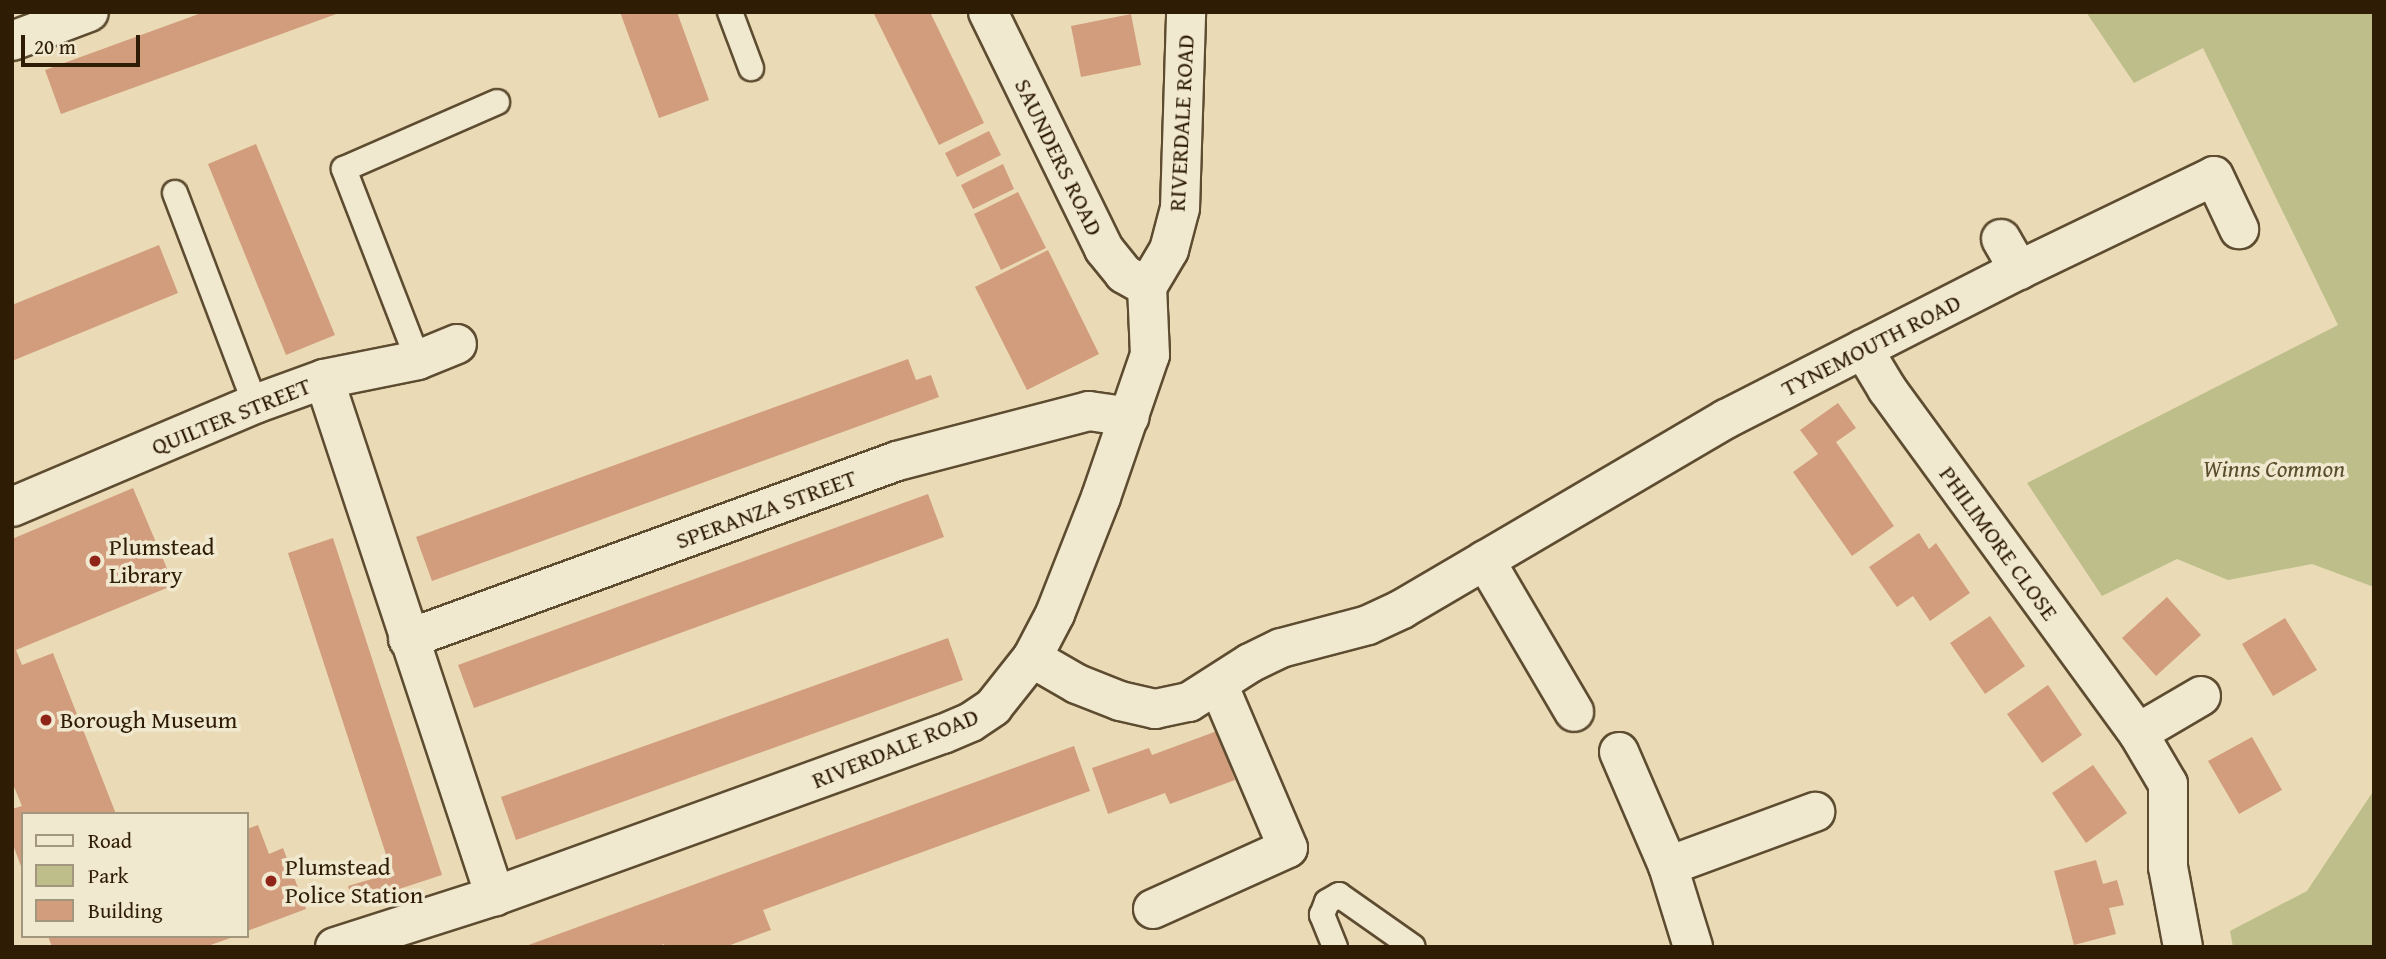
<!DOCTYPE html>
<style>
body{margin:0}
#map{position:relative;width:2386px;height:959px;overflow:hidden;background:#eadbb6;font-family:"Gentium Book Plus",serif}
div>[style]{position:absolute}
[style*='--x']{left:calc(var(--x)*1px);top:calc(var(--y)*1px);width:calc(var(--w)*1px);rotate:calc(var(--a)*1deg)}
.green>*{inset:0;background:#bdbe89}
.building>*{inset:0;background:#d29d7d}
.roads{filter:drop-shadow(2px 0 #5d4c30) drop-shadow(-2px 0 #5d4c30) drop-shadow(0 2px #5d4c30) drop-shadow(0 -2px #5d4c30)}
.lane>*{height:24px;margin:-12px;padding:0 12px;transform-origin:12px;border-radius:12px;background:#f1e8d0}
.street>*{height:38px;margin:-19px;padding:0 19px;transform-origin:19px;border-radius:19px;background:#f1e8d0}
.dots>*{width:19px;height:19px;translate:-50% -50%;box-sizing:border-box;border:4px solid #f1e8d0;border-radius:50%}
span{translate:-50% -50%;white-space:nowrap;text-align:center;line-height:1.15;-webkit-text-stroke:7px #f1e8d0;paint-order:stroke}
.street-label{font-size:24px;color:#2e1c04}
.park-label{font-size:24px;color:#594d2c;font-style:italic}
.poi-label{font-size:24px;color:#2e1c04}
.left{translate:0 -50%;text-align:left}
.frame{position:absolute;inset:0;border:14px solid #2e1c04;pointer-events:none}
.legend{position:absolute;left:21px;top:812px;width:228px;height:126px;box-sizing:border-box;background:#f1e8d0;border:2px solid #a3967e;margin:0;padding:9px 12px;list-style:none;font-size:21px;color:#2e1c04}
.legend li{display:flex;align-items:center;gap:14px;height:35px}
.legend b{width:35px;border:2px solid #a3967e}
.scale{position:absolute;left:21px;top:35px;width:119px;height:32px;box-sizing:border-box;border:4px solid #2e1c04;border-top:0;padding-left:9px;font-size:21px;line-height:24px;white-space:nowrap;color:#2e1c04;-webkit-text-stroke:5px #f1e8d0;paint-order:stroke}
</style>
<div id="map">
<div class="green">
<i style="clip-path:polygon(2086px 12px,2374px 12px,2374px 587px,2312px 564px,2228px 580px,2177px 559px,2102px 596px,2027px 483px,2338px 325px,2203px 48px,2134px 83px)"></i>
<i style="clip-path:polygon(2374px 790px,2374px 947px,2233px 947px,2230px 931px,2307px 891px)"></i>
</div>
<div class="building">
<i style="clip-path:polygon(204px 12px,339px 13px,61px 114px,45px 70px)"></i>
<i style="clip-path:polygon(620px 12px,677px 12px,709px 100px,659px 118px)"></i>
<i style="clip-path:polygon(873px 12px,930px 12px,984px 123px,939px 145px)"></i>
<i style="clip-path:polygon(1131px 14px,1141px 65px,1081px 77px,1071px 26px)"></i>
<i style="clip-path:polygon(989px 131px,1001px 155px,957px 177px,945px 153px)"></i>
<i style="clip-path:polygon(256px 144px,335px 335px,286px 355px,208px 164px)"></i>
<i style="clip-path:polygon(1003px 164px,1014px 189px,973px 209px,961px 185px)"></i>
<i style="clip-path:polygon(1018px 192px,1046px 248px,1001px 270px,974px 214px)"></i>
<i style="clip-path:polygon(159px 245px,178px 293px,12px 361px,12px 305px)"></i>
<i style="clip-path:polygon(1048px 250px,1099px 354px,1027px 390px,975px 287px)"></i>
<i style="clip-path:polygon(908px 359px,916px 380px,931px 375px,939px 397px,432px 581px,416px 537px)"></i>
<i style="clip-path:polygon(1838px 403px,1856px 428px,1836px 442px,1894px 526px,1852px 556px,1793px 472px,1818px 454px,1800px 430px)"></i>
<i style="clip-path:polygon(133px 488px,174px 585px,16px 650px,22px 665px,53px 653px,116px 814px,23px 814px,22px 869px,12px 842px,12px 809px,22px 806px,12px 782px,12px 539px)"></i>
<i style="clip-path:polygon(928px 494px,944px 537px,474px 708px,458px 665px)"></i>
<i style="clip-path:polygon(1919px 533px,1929px 549px,1936px 543px,1970px 593px,1930px 621px,1913px 596px,1897px 607px,1869px 567px)"></i>
<i style="clip-path:polygon(333px 538px,442px 875px,353px 904px,348px 886px,392px 873px,288px 553px)"></i>
<i style="clip-path:polygon(2167px 597px,2201px 635px,2156px 676px,2122px 638px)"></i>
<i style="clip-path:polygon(1990px 616px,2025px 666px,1985px 694px,1950px 643px)"></i>
<i style="clip-path:polygon(2285px 618px,2317px 670px,2273px 696px,2242px 644px)"></i>
<i style="clip-path:polygon(948px 638px,963px 680px,516px 840px,501px 797px)"></i>
<i style="clip-path:polygon(2048px 685px,2082px 735px,2042px 763px,2007px 714px)"></i>
<i style="clip-path:polygon(1217px 731px,1235px 780px,1170px 804px,1165px 793px,1108px 814px,1092px 768px,1149px 748px,1152px 755px)"></i>
<i style="clip-path:polygon(2252px 737px,2282px 790px,2239px 814px,2208px 761px)"></i>
<i style="clip-path:polygon(1074px 746px,1090px 791px,763px 910px,771px 930px,725px 947px,665px 947px,664px 944px,656px 947px,523px 947px)"></i>
<i style="clip-path:polygon(2093px 765px,2127px 813px,2086px 843px,2052px 793px)"></i>
<i style="clip-path:polygon(258px 825px,269px 854px,283px 848px,306px 909px,247px 931px,247px 829px)"></i>
<i style="clip-path:polygon(2096px 860px,2103px 884px,2117px 880px,2124px 905px,2109px 908px,2116px 934px,2074px 945px,2054px 871px)"></i>
<i style="clip-path:polygon(48px 936px,232px 936px,233px 937px,205px 947px,52px 947px)"></i>
</div>
<div class="roads">
<div class="lane">
<i style="--x:730;--y:12;--w:60;--a:69.4"></i>
<i style="--x:175;--y:193;--w:226;--a:69.2"></i>
<i style="--x:418;--y:360;--w:205;--a:-111.2"></i>
<i style="--x:344;--y:169;--w:167;--a:-23.6"></i>
<i style="--x:1335;--y:947;--w:35;--a:-112"></i>
<i style="--x:1322;--y:915;--w:14;--a:-69"></i>
<i style="--x:1327;--y:902;--w:14;--a:-30"></i>
<i style="--x:1339;--y:895;--w:90;--a:35.1"></i>
</div>
<div class="street">
<i style="--x:988;--y:12;--w:264;--a:63.9"></i>
<i style="--x:1104;--y:249;--w:32;--a:51"></i>
<i style="--x:1124;--y:274;--w:26;--a:29"></i>
<i style="--x:12;--y:41;--w:82;--a:-20.6"></i>
<i style="--x:2001;--y:239;--w:36;--a:60"></i>
<i style="--x:1863;--y:349;--w:47;--a:59"></i>
<i style="--x:1887;--y:389;--w:426;--a:53.9"></i>
<i style="--x:2138;--y:733;--w:59;--a:59.5"></i>
<i style="--x:2168;--y:784;--w:83;--a:90"></i>
<i style="--x:2168;--y:867;--w:81;--a:79.4"></i>
<i style="--x:324;--y:379;--w:545;--a:71.7"></i>
<i style="--x:12;--y:507;--w:264;--a:-23"></i>
<i style="--x:255;--y:404;--w:73;--a:-19.9"></i>
<i style="--x:324;--y:379;--w:96;--a:-11.4"></i>
<i style="--x:418;--y:360;--w:42;--a:-22.3"></i>
<i style="--x:1485;--y:560;--w:176;--a:59.6"></i>
<i style="--x:408;--y:639;--w:520;--a:-20"></i>
<i style="--x:897;--y:461;--w:198;--a:-14.6"></i>
<i style="--x:1089;--y:411;--w:41;--a:8.3"></i>
<i style="--x:1032;--y:658;--w:52;--a:30"></i>
<i style="--x:1077;--y:684;--w:46;--a:21.6"></i>
<i style="--x:1120;--y:701;--w:36;--a:13"></i>
<i style="--x:1155;--y:709;--w:35;--a:-12"></i>
<i style="--x:1189;--y:702;--w:72;--a:-32.6"></i>
<i style="--x:1250;--y:663;--w:34;--a:-26"></i>
<i style="--x:1281;--y:648;--w:90;--a:-14.8"></i>
<i style="--x:1368;--y:625;--w:38;--a:-25"></i>
<i style="--x:1402;--y:609;--w:376;--a:-30.4"></i>
<i style="--x:1726;--y:419;--w:329;--a:-27"></i>
<i style="--x:2019;--y:270;--w:216;--a:-25.7"></i>
<i style="--x:2214;--y:176;--w:59;--a:64.7"></i>
<i style="--x:2138;--y:733;--w:73;--a:-30.4"></i>
<i style="--x:1619;--y:752;--w:124;--a:66.7"></i>
<i style="--x:1668;--y:866;--w:85;--a:72.8"></i>
<i style="--x:1668;--y:866;--w:157;--a:-20.2"></i>
<i style="--x:1153;--y:909;--w:148;--a:-24.3"></i>
<i style="--x:1288;--y:848;--w:176;--a:-113.1"></i>
<i style="--x:335;--y:947;--w:168;--a:-17.7"></i>
<i style="--x:495;--y:896;--w:476;--a:-19.9"></i>
<i style="--x:943;--y:734;--w:30;--a:-23"></i>
<i style="--x:971;--y:722;--w:27;--a:-34"></i>
<i style="--x:993;--y:707;--w:63;--a:-51.5"></i>
<i style="--x:1032;--y:658;--w:50;--a:-62.4"></i>
<i style="--x:1055;--y:614;--w:126;--a:-68.5"></i>
<i style="--x:1101;--y:497;--w:150;--a:-71"></i>
<i style="--x:1150;--y:355;--w:68;--a:-92.5"></i>
<i style="--x:1147;--y:287;--w:43;--a:-59.3"></i>
<i style="--x:1169;--y:250;--w:43;--a:-75.3"></i>
<i style="--x:1180;--y:208;--w:196;--a:-88.2"></i>
</div>
</div>
<div class="dots">
<i style="left:95px;top:561px;background:#8f2418"></i>
<i style="left:46px;top:720px;background:#8f2418"></i>
<i style="left:271px;top:881px;background:#8f2418"></i>
</div>
<div class="street-label">
<span style="left:1181px;top:123px;rotate:-87deg">RIVERDALE ROAD</span>
<span style="left:1059px;top:157px;rotate:64deg">SAUNDERS ROAD</span>
<span style="left:1871px;top:345px;rotate:-27deg">TYNEMOUTH ROAD</span>
<span style="left:231px;top:416px;rotate:-22deg">QUILTER STREET</span>
<span style="left:766px;top:509px;rotate:-20deg">SPERANZA STREET</span>
<span style="left:1999px;top:543px;rotate:54deg">PHILIMORE CLOSE</span>
<span style="left:895px;top:748px;rotate:-22deg">RIVERDALE ROAD</span>
</div>
<div class="park-label">
<span style="left:2274px;top:469px">Winns Common</span>
</div>
<div class="poi-label">
<span class="left" style="left:109px;top:561px">Plumstead<br>Library</span>
<span class="left" style="left:60px;top:720px">Borough Museum</span>
<span class="left" style="left:285px;top:881px">Plumstead<br>Police Station</span>
</div>
<div class="frame"></div>
<ul class="legend">
<li><b style="height:9px;background:#f1e8d0"></b>Road</li>
<li><b style="height:19px;background:#bdbe89"></b>Park</li>
<li><b style="height:19px;background:#d29d7d"></b>Building</li>
</ul>
<div class="scale">20 m</div>
</div>
